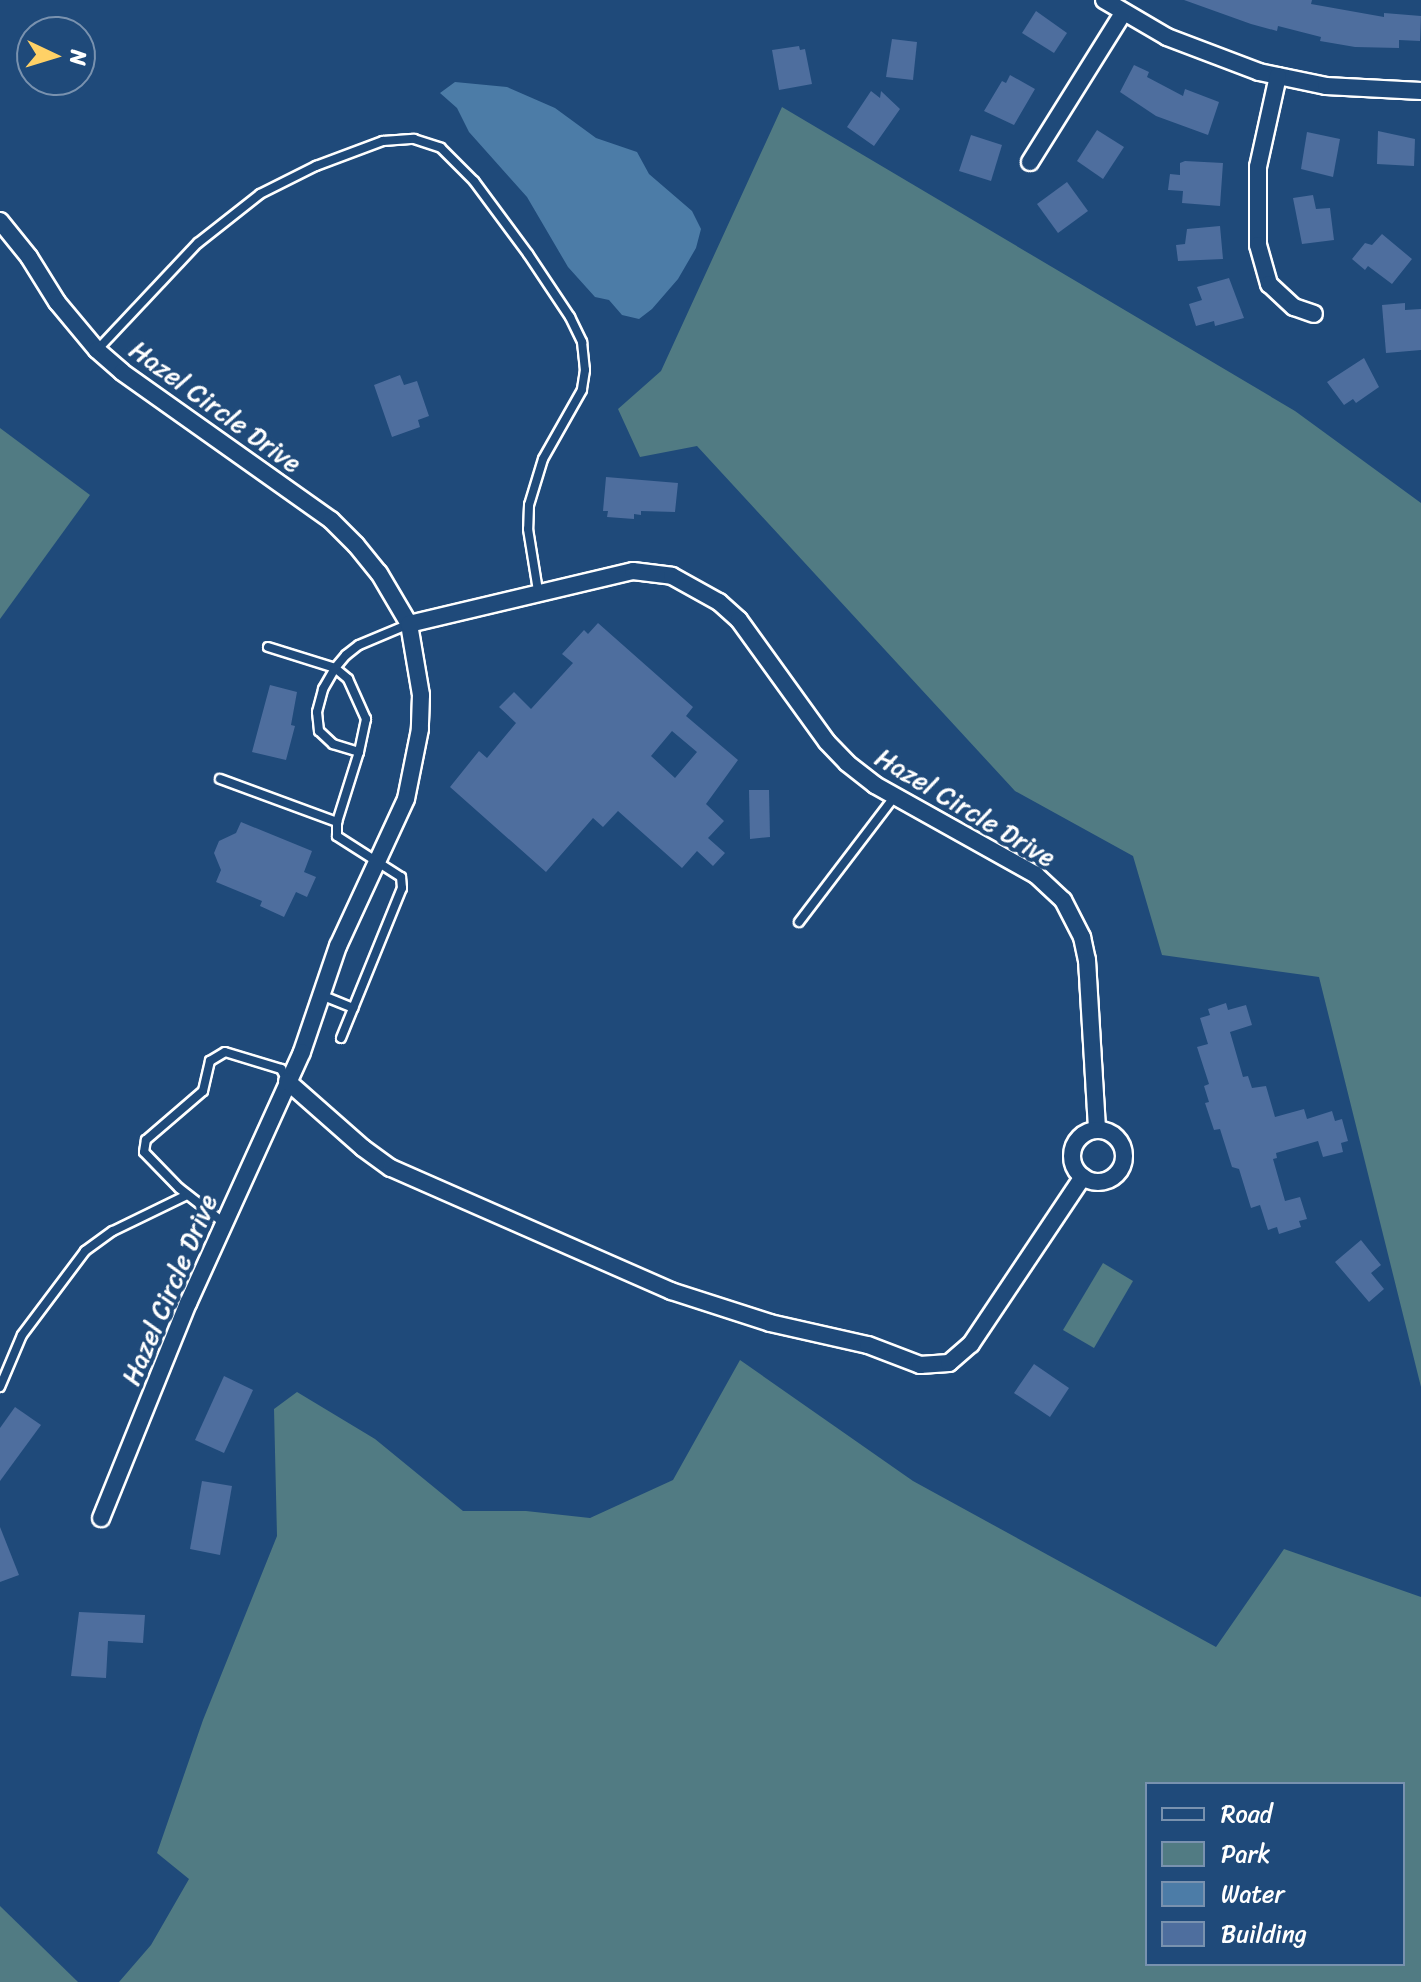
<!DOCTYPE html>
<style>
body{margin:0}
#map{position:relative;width:1421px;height:1982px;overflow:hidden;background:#1f4a7a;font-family:Sriracha,sans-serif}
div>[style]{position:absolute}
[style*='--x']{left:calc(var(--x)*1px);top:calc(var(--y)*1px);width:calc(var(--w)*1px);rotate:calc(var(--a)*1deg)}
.green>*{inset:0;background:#517b83}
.water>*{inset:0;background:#4c7ca7}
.building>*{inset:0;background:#4e6e9e}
.roads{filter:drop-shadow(2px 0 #fff) drop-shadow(-2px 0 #fff) drop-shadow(0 2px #fff) drop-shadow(0 -2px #fff)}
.service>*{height:8px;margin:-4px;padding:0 4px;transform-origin:4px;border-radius:4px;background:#1f4a7a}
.minor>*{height:16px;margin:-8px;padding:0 8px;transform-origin:8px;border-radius:8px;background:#1f4a7a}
.minor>.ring{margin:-8px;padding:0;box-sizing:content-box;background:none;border:16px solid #1f4a7a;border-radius:50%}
span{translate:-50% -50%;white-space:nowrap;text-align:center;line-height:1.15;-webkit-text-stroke:8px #1f4a7a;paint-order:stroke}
.street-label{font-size:26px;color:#fff}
.legend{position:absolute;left:1145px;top:1782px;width:260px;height:184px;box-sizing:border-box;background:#1f4a7a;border:2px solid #7992af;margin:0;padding:10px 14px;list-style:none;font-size:24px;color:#fff}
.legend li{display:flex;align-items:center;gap:16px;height:40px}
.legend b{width:40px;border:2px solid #7992af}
.north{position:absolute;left:16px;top:16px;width:80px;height:80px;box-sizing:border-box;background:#1f4a7a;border:2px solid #7992af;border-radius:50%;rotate:94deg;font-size:22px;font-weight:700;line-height:32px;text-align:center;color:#fff}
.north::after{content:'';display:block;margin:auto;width:28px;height:36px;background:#ffd166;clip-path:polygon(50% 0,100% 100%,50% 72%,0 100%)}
</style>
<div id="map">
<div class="green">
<i style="clip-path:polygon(782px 107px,1295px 411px,1421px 503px,1421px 1387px,1319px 977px,1162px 955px,1133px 856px,1015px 791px,697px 446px,640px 457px,618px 409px,661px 371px)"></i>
<i style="clip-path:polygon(0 428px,90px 495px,0 619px)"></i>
<i style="clip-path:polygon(1103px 1263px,1133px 1281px,1094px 1348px,1063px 1330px)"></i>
<i style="clip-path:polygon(evenodd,740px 1360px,913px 1481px,1216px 1647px,1284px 1549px,1421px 1597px,1421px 1982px,119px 1982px,151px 1945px,189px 1879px,157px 1853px,203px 1720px,277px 1536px,274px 1409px,297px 1392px,375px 1439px,463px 1511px,526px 1511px,590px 1518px,673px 1480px,740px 1360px,1147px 1784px,1403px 1784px,1403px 1964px,1147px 1964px,1147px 1784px)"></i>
<i style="clip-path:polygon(0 1906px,78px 1982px,0 1982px)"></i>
</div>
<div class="water">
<i style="clip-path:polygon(455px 82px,507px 87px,555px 108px,596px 138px,637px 152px,649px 174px,692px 211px,701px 229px,696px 248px,678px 279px,652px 309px,639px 319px,622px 315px,609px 300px,595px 297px,568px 267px,527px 197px,469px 132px,457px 108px,440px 93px)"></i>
</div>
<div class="building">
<i style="clip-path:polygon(1184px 0,1312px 0,1311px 4px,1384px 17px,1384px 13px,1421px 16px,1420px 41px,1399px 40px,1399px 48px,1355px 47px,1320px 41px,1321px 37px,1278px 26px,1277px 31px,1251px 24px)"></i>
<i style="clip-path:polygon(1036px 11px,1067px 33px,1054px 53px,1022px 33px)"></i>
<i style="clip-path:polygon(892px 39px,917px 42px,913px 80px,886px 77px)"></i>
<i style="clip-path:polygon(799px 46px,800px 50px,805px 49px,812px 84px,779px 90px,772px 50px)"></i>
<i style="clip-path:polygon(1134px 65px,1149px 72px,1147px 77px,1183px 96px,1185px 89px,1219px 102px,1208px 135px,1156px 116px,1120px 92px)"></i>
<i style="clip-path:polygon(1010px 75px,1035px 89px,1014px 125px,984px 111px,1002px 81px,1006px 83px)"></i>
<i style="clip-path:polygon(871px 91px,880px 98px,881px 91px,900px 109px,874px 146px,847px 127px)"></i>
<i style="clip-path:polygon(1097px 130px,1124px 147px,1103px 179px,1077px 161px)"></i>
<i style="clip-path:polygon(1378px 131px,1415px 139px,1414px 166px,1377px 164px)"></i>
<i style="clip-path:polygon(1307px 132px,1340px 139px,1333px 177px,1301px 169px)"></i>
<i style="clip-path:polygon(971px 135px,1002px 145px,991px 181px,959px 171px)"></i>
<i style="clip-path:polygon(1185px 161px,1223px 163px,1220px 206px,1182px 203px,1183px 191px,1168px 190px,1170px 174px,1180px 175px,1180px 163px)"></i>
<i style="clip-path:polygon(1067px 182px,1088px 211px,1058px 233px,1037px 204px)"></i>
<i style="clip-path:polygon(1313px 195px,1316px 209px,1330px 208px,1334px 240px,1302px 244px,1293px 198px)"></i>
<i style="clip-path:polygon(1220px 226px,1223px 259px,1178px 261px,1176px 245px,1185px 244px,1187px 229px)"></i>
<i style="clip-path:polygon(1382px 234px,1412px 259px,1392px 284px,1368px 266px,1365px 270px,1352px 259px,1365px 243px,1372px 245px)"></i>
<i style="clip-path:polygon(1229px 278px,1244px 318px,1215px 326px,1214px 321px,1196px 326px,1189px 304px,1202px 300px,1197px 287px)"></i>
<i style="clip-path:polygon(1405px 303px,1405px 310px,1421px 309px,1421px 350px,1386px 353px,1382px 305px)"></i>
<i style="clip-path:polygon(1364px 358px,1379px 387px,1356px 403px,1353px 399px,1344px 405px,1327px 382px)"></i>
<i style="clip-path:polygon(400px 375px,404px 385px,417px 381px,429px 416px,418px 420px,420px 427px,392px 437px,374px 385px)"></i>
<i style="clip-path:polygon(606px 477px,678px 483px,675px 512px,641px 511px,641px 515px,634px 514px,634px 519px,607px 517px,608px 511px,603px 511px)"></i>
<i style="clip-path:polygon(evenodd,598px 623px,693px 707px,686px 716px,738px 760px,706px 804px,724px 821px,708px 838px,725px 853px,713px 866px,697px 851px,682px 868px,618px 811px,603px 827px,593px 818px,546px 872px,450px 787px,479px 751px,487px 758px,516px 723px,499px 707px,514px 692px,531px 709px,573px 663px,562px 654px,584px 630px,588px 634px,598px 623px,672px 731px,697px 752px,675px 778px,651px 756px,672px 731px)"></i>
<i style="clip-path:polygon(270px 685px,297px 692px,291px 725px,295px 726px,286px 760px,252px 752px)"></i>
<i style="clip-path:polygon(749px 790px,769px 790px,770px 837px,750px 839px)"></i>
<i style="clip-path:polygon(241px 822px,312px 851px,304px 872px,316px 877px,307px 897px,296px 892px,284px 917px,260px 906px,262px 901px,216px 882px,221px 870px,214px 853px,219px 841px,236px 833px)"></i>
<i style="clip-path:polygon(1226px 1003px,1228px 1010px,1246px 1005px,1252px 1025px,1230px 1032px,1243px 1077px,1248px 1076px,1252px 1088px,1266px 1086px,1275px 1117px,1304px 1109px,1307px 1119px,1332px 1111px,1335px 1121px,1342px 1119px,1348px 1141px,1341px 1143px,1343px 1152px,1323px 1157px,1318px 1141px,1276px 1153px,1277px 1158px,1273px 1159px,1285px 1201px,1300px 1197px,1307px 1219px,1299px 1221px,1301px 1227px,1279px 1234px,1277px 1227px,1268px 1230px,1260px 1205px,1251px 1208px,1239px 1169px,1232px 1167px,1220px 1129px,1214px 1130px,1205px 1103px,1209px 1102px,1204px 1086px,1209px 1084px,1197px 1047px,1208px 1044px,1200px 1018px,1210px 1015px,1208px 1009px)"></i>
<i style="clip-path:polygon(1361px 1240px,1381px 1265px,1371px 1273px,1384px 1289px,1369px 1302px,1335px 1262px)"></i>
<i style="clip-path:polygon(1034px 1364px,1069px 1388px,1050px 1417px,1014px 1393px)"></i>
<i style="clip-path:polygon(224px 1376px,253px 1390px,224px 1453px,195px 1440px)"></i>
<i style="clip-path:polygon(15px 1407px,41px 1425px,0 1481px,0 1428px)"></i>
<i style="clip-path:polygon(202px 1481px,232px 1486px,220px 1555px,190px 1549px)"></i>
<i style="clip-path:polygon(0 1527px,19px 1575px,0 1582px)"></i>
<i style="clip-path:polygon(79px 1612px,145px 1615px,143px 1643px,108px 1641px,106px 1678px,71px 1676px)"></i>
</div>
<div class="roads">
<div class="service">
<i style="--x:97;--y:350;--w:147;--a:-46.7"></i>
<i style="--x:198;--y:243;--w:79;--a:-38.3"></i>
<i style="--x:260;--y:194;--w:63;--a:-26.6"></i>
<i style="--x:316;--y:166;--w:72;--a:-20.5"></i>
<i style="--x:383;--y:141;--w:31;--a:-4"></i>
<i style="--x:414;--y:139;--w:28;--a:18"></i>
<i style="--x:441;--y:148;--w:47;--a:45"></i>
<i style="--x:474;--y:181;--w:91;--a:53.5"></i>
<i style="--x:528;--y:254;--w:76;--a:56.3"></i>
<i style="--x:570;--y:317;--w:28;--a:64"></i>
<i style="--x:582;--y:342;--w:28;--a:84"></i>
<i style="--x:585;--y:370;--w:20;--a:99"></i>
<i style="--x:582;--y:390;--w:79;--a:119.5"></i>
<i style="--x:543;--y:459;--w:48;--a:106.9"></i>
<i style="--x:529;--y:505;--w:24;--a:92"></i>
<i style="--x:528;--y:529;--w:63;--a:80.8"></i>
<i style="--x:268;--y:647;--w:70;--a:17.4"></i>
<i style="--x:335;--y:668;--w:17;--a:40"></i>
<i style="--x:348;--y:679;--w:44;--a:65.8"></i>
<i style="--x:366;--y:719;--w:34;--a:102"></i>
<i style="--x:359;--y:752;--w:27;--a:-163"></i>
<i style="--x:333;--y:744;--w:19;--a:-137"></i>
<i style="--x:319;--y:731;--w:19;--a:-96"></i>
<i style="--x:317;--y:712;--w:24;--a:-75"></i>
<i style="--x:323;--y:689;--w:24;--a:-60"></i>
<i style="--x:335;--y:668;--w:17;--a:-50"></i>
<i style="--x:346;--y:655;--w:16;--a:-38"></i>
<i style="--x:359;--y:645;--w:54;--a:-22.8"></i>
<i style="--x:220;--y:779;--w:125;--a:20.2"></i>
<i style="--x:799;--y:922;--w:158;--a:-52.7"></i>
<i style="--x:321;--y:995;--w:35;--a:22"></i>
<i style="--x:341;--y:1038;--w:162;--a:-67.9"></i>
<i style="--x:402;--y:888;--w:11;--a:-95"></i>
<i style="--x:401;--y:877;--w:76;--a:-147.4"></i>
<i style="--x:337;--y:836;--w:14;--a:-90"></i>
<i style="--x:337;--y:822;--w:73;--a:-72.6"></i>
<i style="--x:224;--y:1223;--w:57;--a:-142.1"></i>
<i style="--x:179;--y:1188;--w:50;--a:-134.2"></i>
<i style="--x:144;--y:1152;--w:12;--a:-81"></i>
<i style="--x:146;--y:1140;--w:75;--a:-40.7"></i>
<i style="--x:203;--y:1091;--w:31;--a:-77"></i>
<i style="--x:210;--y:1061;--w:17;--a:-31"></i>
<i style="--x:225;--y:1052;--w:59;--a:16.9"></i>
<i style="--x:281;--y:1069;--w:13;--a:63"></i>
<i style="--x:0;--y:1387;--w:56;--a:-67.1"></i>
<i style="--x:22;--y:1335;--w:105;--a:-53.1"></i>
<i style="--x:85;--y:1251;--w:34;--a:-36"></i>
<i style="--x:113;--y:1231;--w:82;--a:-25.9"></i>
</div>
<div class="minor">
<i style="--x:1104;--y:0;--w:73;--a:30.4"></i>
<i style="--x:1167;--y:37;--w:98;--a:20.8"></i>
<i style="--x:1259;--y:72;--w:68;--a:11.8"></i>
<i style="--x:1326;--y:86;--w:95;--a:3"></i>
<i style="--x:1278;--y:76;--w:93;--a:102.4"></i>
<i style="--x:1258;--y:167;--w:78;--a:90"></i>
<i style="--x:1258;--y:245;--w:41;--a:74.2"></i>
<i style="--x:1269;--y:284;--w:34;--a:43"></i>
<i style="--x:1294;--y:307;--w:21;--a:19"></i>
<i style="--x:1030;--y:162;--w:176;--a:-58"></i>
<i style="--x:0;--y:221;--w:46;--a:51.1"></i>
<i style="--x:29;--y:257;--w:53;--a:58.1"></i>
<i style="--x:57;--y:302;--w:62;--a:50.2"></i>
<i style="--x:97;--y:350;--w:33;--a:41"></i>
<i style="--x:122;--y:372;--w:256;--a:35.3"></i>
<i style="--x:331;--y:520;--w:35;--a:45"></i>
<i style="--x:356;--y:545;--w:36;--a:51"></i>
<i style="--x:379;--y:573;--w:59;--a:59.5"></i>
<i style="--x:409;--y:624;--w:72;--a:80.4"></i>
<i style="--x:421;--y:695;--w:34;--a:92"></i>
<i style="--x:420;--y:729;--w:71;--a:101.3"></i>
<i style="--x:406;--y:799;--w:162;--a:114.8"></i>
<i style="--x:338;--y:946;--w:112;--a:108.8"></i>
<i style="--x:302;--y:1052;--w:276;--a:114.4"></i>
<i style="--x:188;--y:1303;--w:232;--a:112"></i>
<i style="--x:409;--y:624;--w:230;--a:-13.3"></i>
<i style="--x:633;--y:571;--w:39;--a:7"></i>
<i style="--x:672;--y:576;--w:54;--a:29"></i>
<i style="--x:719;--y:602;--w:27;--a:42"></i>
<i style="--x:739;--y:620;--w:150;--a:54.2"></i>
<i style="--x:827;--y:742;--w:29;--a:46"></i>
<i style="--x:847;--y:763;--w:36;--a:38"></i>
<i style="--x:875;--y:785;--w:184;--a:29.2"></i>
<i style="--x:1036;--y:875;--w:37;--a:43"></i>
<i style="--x:1063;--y:900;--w:42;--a:62.8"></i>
<i style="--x:1082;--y:937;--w:24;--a:78"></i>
<i style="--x:1087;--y:960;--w:170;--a:86.6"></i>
<i style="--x:287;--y:1081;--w:101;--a:41.4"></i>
<i style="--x:363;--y:1148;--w:34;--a:36"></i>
<i style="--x:391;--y:1168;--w:306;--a:23.7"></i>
<i style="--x:671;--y:1291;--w:104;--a:17.9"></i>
<i style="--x:770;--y:1323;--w:100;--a:12.7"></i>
<i style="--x:868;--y:1345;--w:56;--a:21"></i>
<i style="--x:920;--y:1365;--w:29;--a:-4"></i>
<i style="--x:949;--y:1363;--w:29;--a:-41"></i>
<i style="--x:971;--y:1344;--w:201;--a:-56.2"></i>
<i class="ring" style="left:1072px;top:1130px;width:36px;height:36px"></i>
</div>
</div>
<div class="street-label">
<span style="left:215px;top:407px;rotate:36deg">Hazel Circle Drive</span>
<span style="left:965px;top:808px;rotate:31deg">Hazel Circle Drive</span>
<span style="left:170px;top:1290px;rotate:-67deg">Hazel Circle Drive</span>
</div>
<ul class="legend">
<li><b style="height:10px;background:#1f4a7a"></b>Road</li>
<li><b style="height:22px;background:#517b83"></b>Park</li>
<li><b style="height:22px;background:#4c7ca7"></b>Water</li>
<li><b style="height:22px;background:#4e6e9e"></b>Building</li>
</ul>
<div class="north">N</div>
</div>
